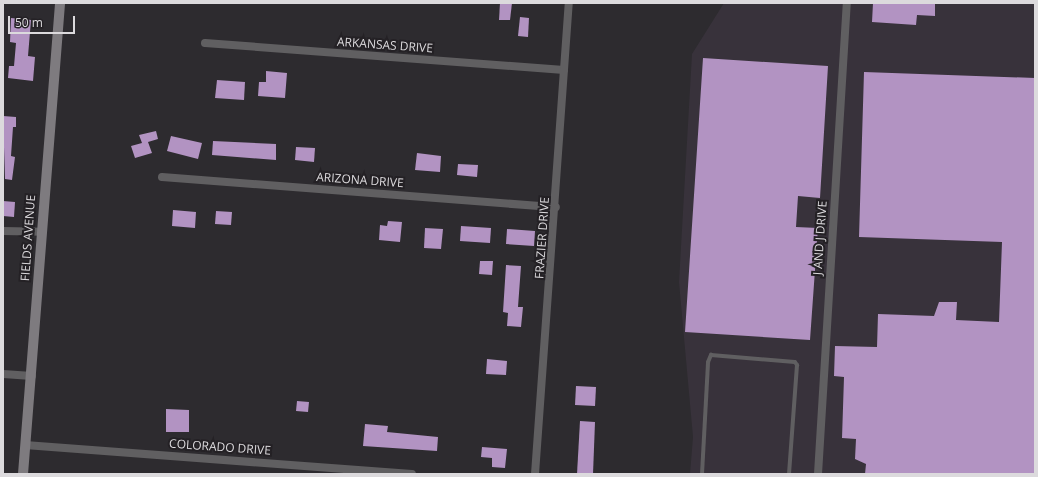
<!DOCTYPE html>
<style>
body{margin:0}
#map{position:relative;width:1038px;height:477px;overflow:hidden;background:#2d2b2f;font-family:"Open Sans",sans-serif}
div>[style]{position:absolute}
[style*='--x']{left:calc(var(--x)*1px);top:calc(var(--y)*1px);width:calc(var(--w)*1px);rotate:calc(var(--a)*1deg)}
.built>*{inset:0;background:#38323b}
.building>*{inset:0;background:#b293c2}
.lane>*{height:4px;margin:-2px;padding:0 2px;transform-origin:2px;border-radius:2px;background:#605f61}
.street>*{height:8px;margin:-4px;padding:0 4px;transform-origin:4px;border-radius:4px;background:#605f61}
.secondary>*{height:10px;margin:-5px;padding:0 5px;transform-origin:5px;border-radius:5px;background:#7e7b7f}
span{translate:-50% -50%;white-space:nowrap;text-align:center;line-height:1.15;-webkit-text-stroke:4px #242125;paint-order:stroke}
.street-label{font-size:12px;color:#dcdadd}
.frame{position:absolute;inset:0;border:4px solid #dcdadd;pointer-events:none}
.scale{position:absolute;left:8px;top:16px;width:67px;height:18px;box-sizing:border-box;border:2px solid #dcdadd;border-top:0;padding-left:5px;font-size:12px;line-height:14px;white-space:nowrap;color:#dcdadd;-webkit-text-stroke:3px #242125;paint-order:stroke}
</style>
<div id="map">
<div class="built">
<i style="clip-path:polygon(724px 3px,1035px 3px,1035px 474px,690px 474px,693px 437px,679px 282px,692px 54px)"></i>
</div>
<div class="building">
<i style="clip-path:polygon(500px 3px,512px 3px,510px 20px,499px 20px)"></i>
<i style="clip-path:polygon(873px 3px,935px 3px,935px 16px,917px 15px,916px 25px,872px 22px)"></i>
<i style="clip-path:polygon(520px 17px,529px 18px,528px 37px,518px 36px)"></i>
<i style="clip-path:polygon(11px 18px,31px 20px,28px 56px,35px 57px,33px 81px,8px 78px,9px 66px,14px 66px,16px 43px,10px 42px)"></i>
<i style="clip-path:polygon(703px 58px,828px 66px,820px 198px,798px 196px,796px 227px,818px 228px,810px 340px,685px 332px)"></i>
<i style="clip-path:polygon(266px 71px,287px 73px,285px 98px,258px 96px,259px 82px,266px 82px)"></i>
<i style="clip-path:polygon(864px 72px,1035px 78px,1035px 474px,865px 474px,866px 464px,855px 459px,856px 439px,842px 438px,844px 377px,834px 376px,835px 346px,877px 347px,878px 314px,934px 316px,939px 302px,957px 302px,956px 320px,999px 322px,1002px 242px,859px 237px)"></i>
<i style="clip-path:polygon(217px 80px,245px 82px,244px 100px,215px 98px)"></i>
<i style="clip-path:polygon(3px 116px,16px 117px,16px 127px,13px 127px,11px 156px,15px 157px,12px 180px,5px 179px)"></i>
<i style="clip-path:polygon(156px 131px,158px 139px,148px 142px,152px 153px,135px 158px,131px 146px,142px 143px,139px 135px)"></i>
<i style="clip-path:polygon(171px 136px,202px 143px,198px 159px,167px 151px)"></i>
<i style="clip-path:polygon(213px 141px,276px 144px,276px 160px,212px 155px)"></i>
<i style="clip-path:polygon(296px 147px,315px 148px,314px 162px,295px 160px)"></i>
<i style="clip-path:polygon(417px 153px,441px 156px,440px 172px,415px 170px)"></i>
<i style="clip-path:polygon(458px 164px,478px 165px,477px 177px,457px 175px)"></i>
<i style="clip-path:polygon(3px 201px,15px 202px,14px 217px,3px 216px)"></i>
<i style="clip-path:polygon(173px 210px,196px 212px,195px 228px,172px 226px)"></i>
<i style="clip-path:polygon(216px 211px,232px 212px,231px 225px,215px 224px)"></i>
<i style="clip-path:polygon(388px 221px,402px 222px,400px 242px,379px 240px,380px 225px,387px 226px)"></i>
<i style="clip-path:polygon(461px 226px,491px 228px,490px 243px,460px 241px)"></i>
<i style="clip-path:polygon(425px 228px,443px 229px,441px 249px,424px 248px)"></i>
<i style="clip-path:polygon(507px 229px,535px 231px,534px 246px,506px 244px)"></i>
<i style="clip-path:polygon(480px 261px,493px 261px,492px 275px,479px 274px)"></i>
<i style="clip-path:polygon(506px 265px,521px 266px,518px 307px,523px 307px,521px 327px,507px 326px,508px 313px,503px 312px)"></i>
<i style="clip-path:polygon(487px 359px,507px 361px,506px 375px,486px 374px)"></i>
<i style="clip-path:polygon(576px 386px,596px 387px,595px 406px,575px 405px)"></i>
<i style="clip-path:polygon(297px 401px,309px 402px,308px 412px,296px 411px)"></i>
<i style="clip-path:polygon(166px 409px,189px 410px,189px 432px,166px 432px)"></i>
<i style="clip-path:polygon(580px 421px,595px 422px,593px 474px,577px 474px)"></i>
<i style="clip-path:polygon(365px 424px,388px 426px,387px 432px,438px 437px,437px 451px,363px 446px)"></i>
<i style="clip-path:polygon(482px 447px,507px 449px,505px 468px,492px 467px,492px 458px,481px 457px)"></i>
</div>
<div class="lane">
<i style="--x:702;--y:474;--w:112;--a:-86.9"></i>
<i style="--x:708;--y:362;--w:8;--a:-67"></i>
<i style="--x:711;--y:355;--w:84;--a:4.8"></i>
<i style="--x:795;--y:362;--w:4;--a:56"></i>
<i style="--x:797;--y:365;--w:109;--a:94.2"></i>
</div>
<div class="street">
<i style="--x:205;--y:43;--w:360;--a:4.3"></i>
<i style="--x:162;--y:177;--w:395;--a:4.4"></i>
<i style="--x:3;--y:231;--w:39;--a:1"></i>
<i style="--x:3;--y:374;--w:29;--a:4"></i>
<i style="--x:25;--y:445;--w:388;--a:4.3"></i>
<i style="--x:535;--y:474;--w:472;--a:-85.9"></i>
<i style="--x:818;--y:474;--w:472;--a:-86.5"></i>
</div>
<div class="secondary">
<i style="--x:23;--y:474;--w:472;--a:-85.5"></i>
</div>
<div class="street-label">
<span style="left:385px;top:45px;rotate:4deg">ARKANSAS DRIVE</span>
<span style="left:360px;top:180px;rotate:4deg">ARIZONA DRIVE</span>
<span style="left:28px;top:238px;rotate:-86deg">FIELDS AVENUE</span>
<span style="left:542px;top:238px;rotate:-86deg">FRAZIER DRIVE</span>
<span style="left:820px;top:238px;rotate:-86deg">J AND J DRIVE</span>
<span style="left:220px;top:447px;rotate:4deg">COLORADO DRIVE</span>
</div>
<div class="frame"></div>
<div class="scale">50 m</div>
</div>
